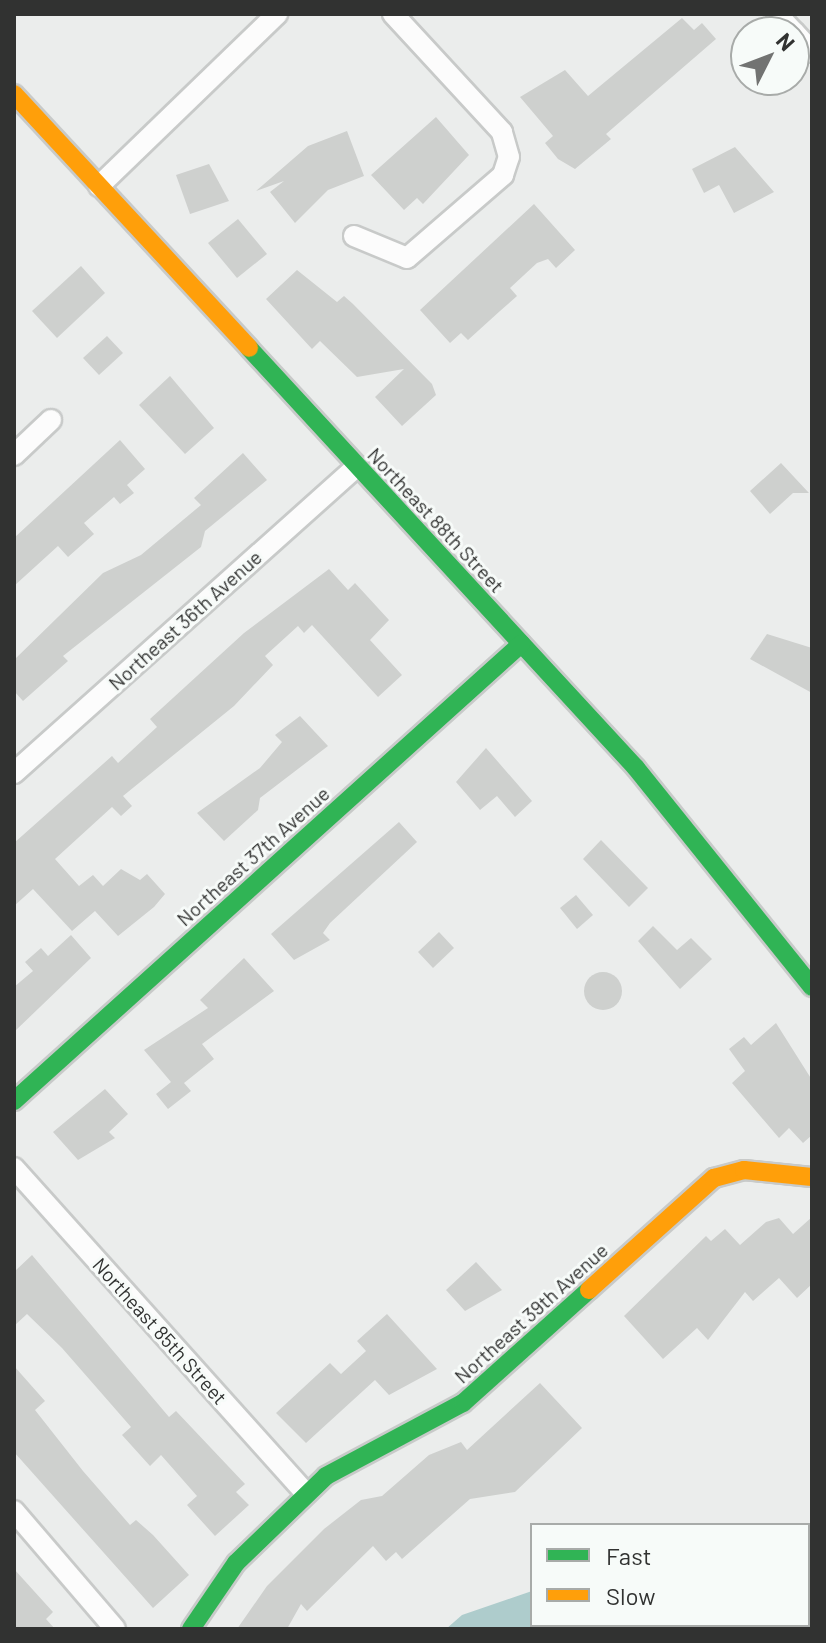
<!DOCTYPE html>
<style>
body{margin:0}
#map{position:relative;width:826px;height:1643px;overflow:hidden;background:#ebedec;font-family:Barlow,sans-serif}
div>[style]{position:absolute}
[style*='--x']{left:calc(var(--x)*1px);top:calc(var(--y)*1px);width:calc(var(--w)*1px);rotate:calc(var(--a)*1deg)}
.water>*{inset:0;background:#aecccc}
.building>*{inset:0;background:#ced0ce}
.round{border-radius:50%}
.roads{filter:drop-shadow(2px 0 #c8cac9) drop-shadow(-2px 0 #c8cac9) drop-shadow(0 2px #c8cac9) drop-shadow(0 -2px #c8cac9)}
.street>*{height:20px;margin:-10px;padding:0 10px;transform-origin:10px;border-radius:10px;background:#fcfcfc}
.fast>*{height:18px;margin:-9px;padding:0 9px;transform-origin:9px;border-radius:9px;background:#30b455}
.slow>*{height:18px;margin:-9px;padding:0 9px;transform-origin:9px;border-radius:9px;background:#ff9f0a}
span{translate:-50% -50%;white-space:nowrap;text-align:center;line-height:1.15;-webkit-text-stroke:6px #f7fbf9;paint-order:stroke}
.street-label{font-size:20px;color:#313231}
.frame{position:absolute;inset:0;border:16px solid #313231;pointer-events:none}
.legend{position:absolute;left:530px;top:1523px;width:280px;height:104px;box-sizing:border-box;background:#f7fbf9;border:2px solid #a8aba9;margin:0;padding:10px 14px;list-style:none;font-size:24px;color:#313231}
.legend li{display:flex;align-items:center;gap:16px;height:40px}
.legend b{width:40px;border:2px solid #a8aba9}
.north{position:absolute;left:730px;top:16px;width:80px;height:80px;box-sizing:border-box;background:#f7fbf9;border:2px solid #a8aba9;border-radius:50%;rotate:48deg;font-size:22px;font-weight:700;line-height:32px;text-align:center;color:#313231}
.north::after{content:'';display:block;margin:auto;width:28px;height:36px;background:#727372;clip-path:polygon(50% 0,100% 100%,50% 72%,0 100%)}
</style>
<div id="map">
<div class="water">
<i style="clip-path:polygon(532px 1591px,532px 1625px,714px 1629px,446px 1629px,462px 1615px)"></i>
</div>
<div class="building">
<i style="clip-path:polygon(682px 18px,694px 30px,702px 23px,716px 39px,606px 134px,611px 139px,575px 169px,558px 159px,545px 143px,553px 136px,520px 97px,565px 70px,588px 96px)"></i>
<i style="clip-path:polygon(436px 117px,469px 155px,423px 204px,417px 198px,404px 210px,371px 175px)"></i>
<i style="clip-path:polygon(347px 131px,364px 176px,328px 190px,295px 223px,270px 192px,284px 181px,256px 191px,308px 146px)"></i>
<i style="clip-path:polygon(735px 147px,774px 192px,734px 213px,719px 185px,704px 193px,692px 169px)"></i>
<i style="clip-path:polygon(209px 164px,229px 201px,190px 214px,176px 175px)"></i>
<i style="clip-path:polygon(534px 204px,575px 250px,556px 268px,548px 259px,537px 263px,510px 288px,517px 296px,500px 311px,468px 340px,461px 333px,450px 343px,420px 310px)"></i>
<i style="clip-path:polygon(238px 219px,267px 254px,237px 278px,208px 243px)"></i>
<i style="clip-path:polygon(81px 266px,105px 293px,57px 338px,32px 311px)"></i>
<i style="clip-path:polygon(297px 270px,337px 302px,344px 296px,353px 304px,432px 384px,436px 395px,402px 426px,375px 397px,404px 369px,357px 377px,320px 341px,312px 349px,266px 299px)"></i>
<i style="clip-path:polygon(107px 336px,123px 353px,99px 375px,83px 358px)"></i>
<i style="clip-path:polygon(170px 376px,214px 428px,185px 454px,139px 405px)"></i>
<i style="clip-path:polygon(120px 440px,145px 469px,127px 485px,134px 493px,120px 504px,114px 497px,84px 523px,94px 534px,68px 557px,58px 546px,14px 586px,14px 538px)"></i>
<i style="clip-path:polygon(243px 453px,267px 480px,205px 531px,201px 547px,63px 656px,68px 661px,23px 701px,14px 691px,14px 660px,103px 573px,141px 555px,201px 505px,194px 498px)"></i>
<i style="clip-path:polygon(781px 463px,809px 493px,793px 493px,770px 514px,750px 491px)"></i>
<i style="clip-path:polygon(329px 569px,348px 590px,355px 583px,389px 620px,370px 640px,402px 675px,378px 697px,312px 625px,304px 633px,298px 626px,265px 656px,273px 665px,234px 706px,123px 796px,132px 806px,121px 816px,112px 807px,55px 859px,79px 886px,93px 875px,103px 886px,121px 869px,140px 880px,147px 874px,165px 894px,154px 907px,118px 936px,95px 911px,72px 931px,33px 889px,14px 906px,14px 843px,112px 756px,118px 763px,157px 727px,150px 719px,244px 633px)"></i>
<i style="clip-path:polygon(767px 634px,812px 648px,812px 693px,750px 659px)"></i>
<i style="clip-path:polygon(300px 716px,328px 746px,260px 798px,258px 810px,224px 841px,197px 813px,260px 768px,282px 742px,275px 735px)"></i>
<i style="clip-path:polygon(486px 748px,532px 801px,515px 817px,497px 796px,480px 810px,456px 782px)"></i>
<i style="clip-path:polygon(399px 822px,417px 842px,330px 923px,323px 933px,330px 940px,294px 960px,271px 934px)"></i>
<i style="clip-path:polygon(601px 840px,648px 888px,629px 907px,583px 859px)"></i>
<i style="clip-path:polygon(576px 895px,593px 915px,577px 929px,560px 908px)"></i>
<i style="clip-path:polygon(653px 926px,677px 950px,691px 938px,712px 959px,680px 989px,638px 941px)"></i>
<i style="clip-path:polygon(439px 932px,454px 948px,433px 968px,418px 952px)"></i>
<i style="clip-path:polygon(71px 935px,91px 958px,14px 1032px,14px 987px,33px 971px,25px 962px,41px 948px,48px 956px)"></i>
<i style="clip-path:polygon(244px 958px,274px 991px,202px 1044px,214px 1059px,184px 1083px,191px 1091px,168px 1109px,156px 1094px,171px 1082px,144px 1050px,208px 1008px,200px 1000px)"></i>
<i class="round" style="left:584px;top:972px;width:38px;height:38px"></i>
<i style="clip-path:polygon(776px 1023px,812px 1080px,812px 1135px,803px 1143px,789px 1128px,779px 1138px,732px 1083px,745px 1071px,729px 1049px,744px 1037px,751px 1045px)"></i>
<i style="clip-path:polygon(105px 1089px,128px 1114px,109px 1132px,115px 1138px,78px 1160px,53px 1132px)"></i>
<i style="clip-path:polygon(812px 1217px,812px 1284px,797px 1298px,779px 1278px,753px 1301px,745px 1292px,708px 1340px,697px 1328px,663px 1359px,624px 1316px,706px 1236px,711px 1241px,725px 1229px,740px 1245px,766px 1222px,779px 1218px,793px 1234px)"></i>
<i style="clip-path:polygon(32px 1255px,169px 1417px,176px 1411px,245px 1484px,236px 1492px,249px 1505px,215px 1536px,187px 1505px,197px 1496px,161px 1455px,150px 1466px,122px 1435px,131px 1427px,62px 1348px,27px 1314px,14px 1326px,14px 1272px)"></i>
<i style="clip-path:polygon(476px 1262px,502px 1290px,465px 1311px,446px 1290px)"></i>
<i style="clip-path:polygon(387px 1314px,437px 1369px,389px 1395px,375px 1380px,306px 1443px,276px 1413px,330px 1363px,341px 1374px,366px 1351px,357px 1341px)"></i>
<i style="clip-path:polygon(14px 1366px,45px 1401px,35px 1410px,83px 1471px,130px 1525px,136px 1520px,153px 1535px,189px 1575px,153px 1608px,14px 1452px)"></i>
<i style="clip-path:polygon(540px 1383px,582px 1428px,515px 1492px,470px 1499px,402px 1559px,396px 1552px,386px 1561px,373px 1546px,307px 1611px,301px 1604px,287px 1629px,237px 1629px,267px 1586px,324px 1529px,361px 1500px,382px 1496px,429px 1455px,461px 1442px,467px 1450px)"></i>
<i style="clip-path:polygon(14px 1569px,53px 1612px,46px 1619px,55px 1629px,14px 1629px)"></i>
</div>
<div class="roads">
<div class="street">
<i style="--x:777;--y:14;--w:25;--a:47"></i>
<i style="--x:794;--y:32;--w:27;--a:48"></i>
<i style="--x:99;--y:186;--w:248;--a:-44"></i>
<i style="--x:354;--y:236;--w:57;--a:22.5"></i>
<i style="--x:407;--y:258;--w:127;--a:-40.8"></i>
<i style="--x:503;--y:175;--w:19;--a:-72"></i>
<i style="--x:509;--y:157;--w:26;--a:-106"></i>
<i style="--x:502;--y:132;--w:161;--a:-132.7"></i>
<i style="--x:14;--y:455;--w:51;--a:-43.4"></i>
<i style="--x:14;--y:773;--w:460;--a:-41.8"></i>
<i style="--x:14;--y:1168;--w:437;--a:48.1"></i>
<i style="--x:14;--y:1511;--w:155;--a:49.4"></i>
</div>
<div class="fast">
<i style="--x:249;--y:348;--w:571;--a:47.34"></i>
<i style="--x:636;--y:768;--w:281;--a:51.2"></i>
<i style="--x:14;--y:1101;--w:683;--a:-42.03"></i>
<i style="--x:191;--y:1629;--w:80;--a:-55.7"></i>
<i style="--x:236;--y:1563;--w:125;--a:-44"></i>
<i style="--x:326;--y:1476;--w:155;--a:-28.1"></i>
<i style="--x:463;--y:1403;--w:169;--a:-41.9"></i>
</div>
<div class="slow">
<i style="--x:14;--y:94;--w:346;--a:47.2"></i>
<i style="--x:589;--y:1290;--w:168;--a:-41.9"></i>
<i style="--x:714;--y:1178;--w:31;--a:-15"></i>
<i style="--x:744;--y:1170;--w:68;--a:5.9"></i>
</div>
</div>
<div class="street-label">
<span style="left:436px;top:520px;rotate:47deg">Northeast 88th Street</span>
<span style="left:185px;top:620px;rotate:-42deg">Northeast 36th Avenue</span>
<span style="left:253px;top:856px;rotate:-42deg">Northeast 37th Avenue</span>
<span style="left:531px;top:1313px;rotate:-42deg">Northeast 39th Avenue</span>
<span style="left:160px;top:1331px;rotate:48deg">Northeast 85th Street</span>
</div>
<div class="frame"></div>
<ul class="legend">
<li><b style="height:10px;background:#30b455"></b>Fast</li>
<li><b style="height:10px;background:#ff9f0a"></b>Slow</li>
</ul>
<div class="north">N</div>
</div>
